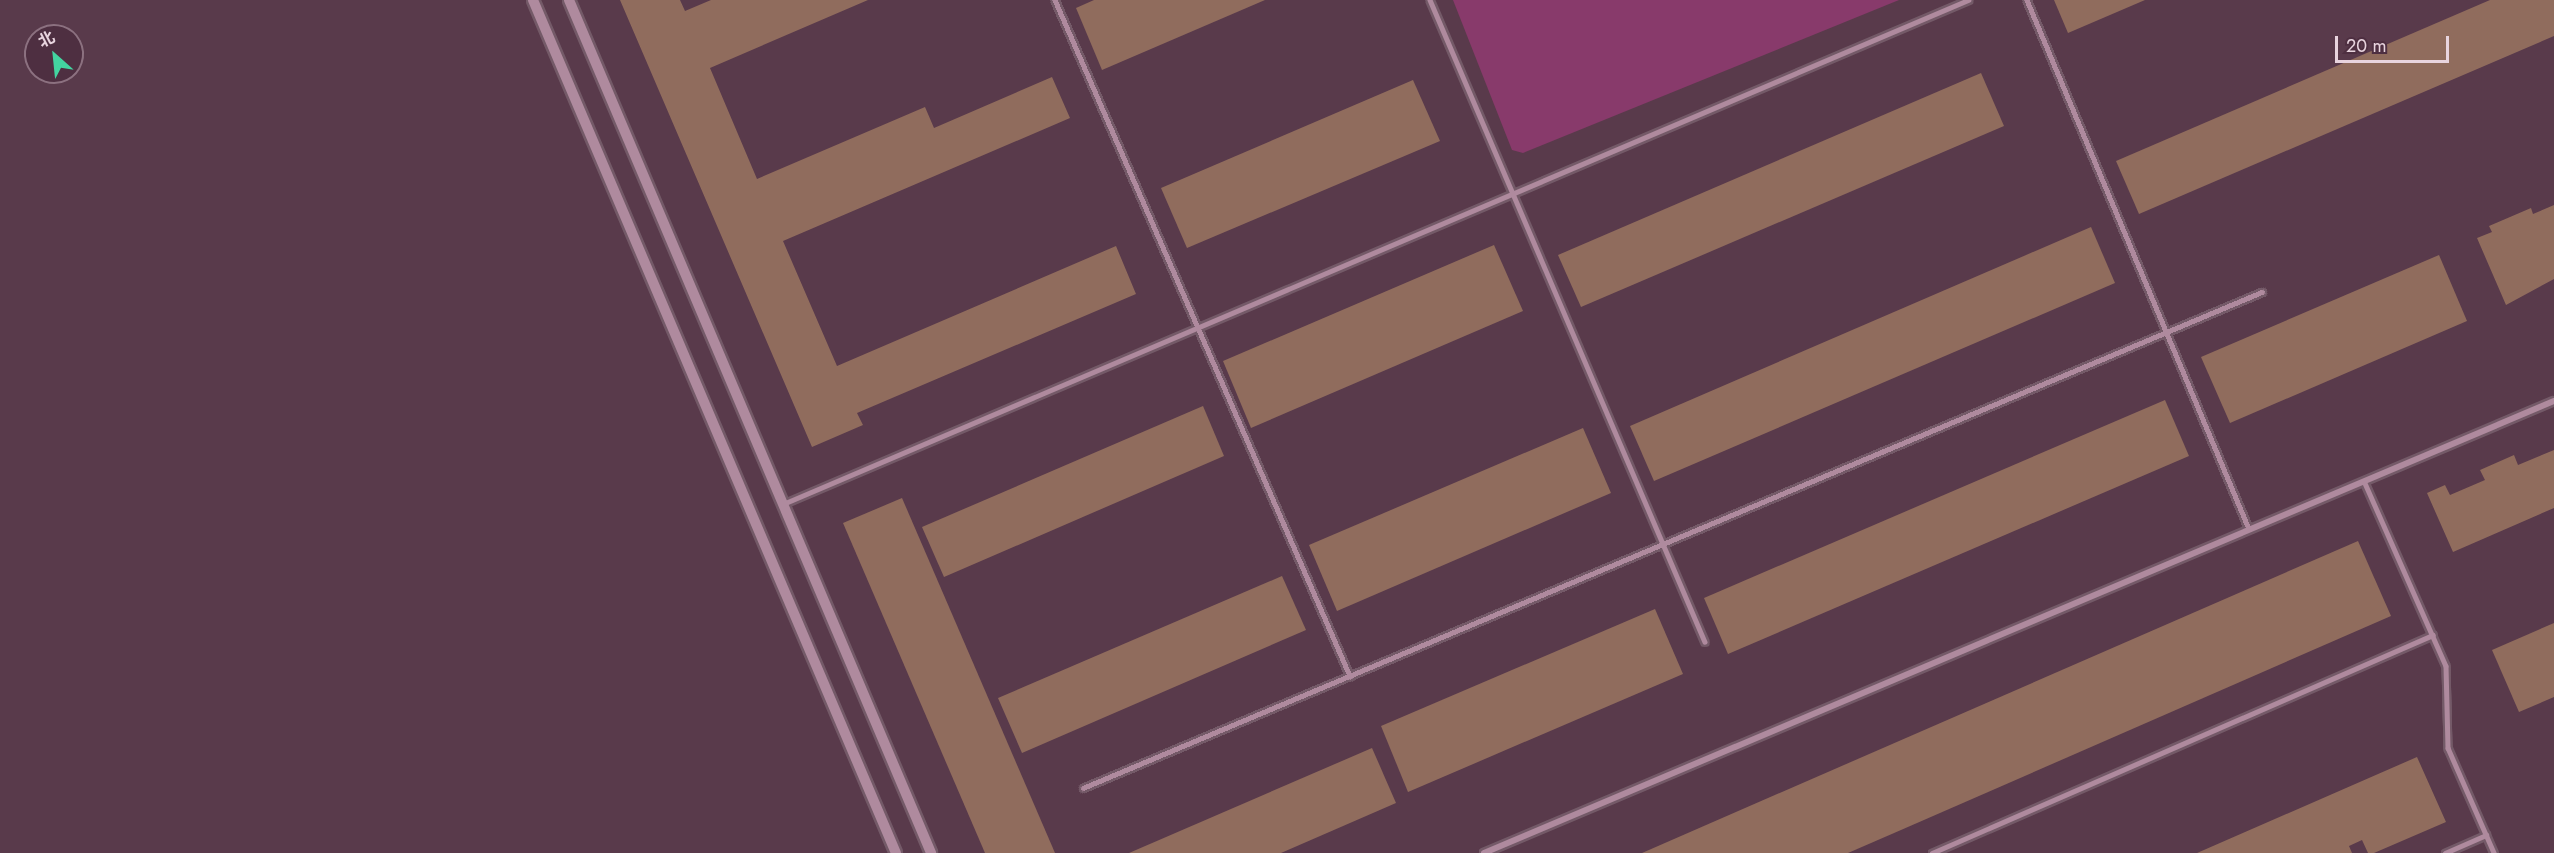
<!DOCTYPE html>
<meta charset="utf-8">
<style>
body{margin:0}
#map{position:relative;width:2554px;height:853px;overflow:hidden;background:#593a4b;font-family:Jost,"Noto Sans SC",sans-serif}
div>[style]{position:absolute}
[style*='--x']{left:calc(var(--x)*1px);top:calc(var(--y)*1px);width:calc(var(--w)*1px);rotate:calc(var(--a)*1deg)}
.green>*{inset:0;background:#883a6b}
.building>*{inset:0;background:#906c5d}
.roads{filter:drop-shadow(2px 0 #745a68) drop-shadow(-2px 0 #745a68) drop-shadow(0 2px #745a68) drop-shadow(0 -2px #745a68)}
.service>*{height:4.5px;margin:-2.25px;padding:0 2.25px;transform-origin:2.25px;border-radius:2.25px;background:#af8a9e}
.minor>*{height:6px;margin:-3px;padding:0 3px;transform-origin:3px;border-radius:3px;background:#af8a9e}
.tertiary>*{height:10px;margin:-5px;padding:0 5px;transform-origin:5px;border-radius:5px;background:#af8a9e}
span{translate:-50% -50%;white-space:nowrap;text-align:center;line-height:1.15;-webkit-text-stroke:6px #4e2f41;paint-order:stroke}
.north{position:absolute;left:24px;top:24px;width:60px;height:60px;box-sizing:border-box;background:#4e2f41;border:2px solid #8c7180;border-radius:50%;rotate:333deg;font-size:16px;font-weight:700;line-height:24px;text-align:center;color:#e8d4de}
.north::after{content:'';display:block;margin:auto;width:21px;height:27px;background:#43d4a0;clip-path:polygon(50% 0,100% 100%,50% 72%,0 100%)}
.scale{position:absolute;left:2335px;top:36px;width:114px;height:27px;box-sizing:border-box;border:3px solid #e8d4de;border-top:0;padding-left:8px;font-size:18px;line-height:21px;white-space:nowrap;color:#e8d4de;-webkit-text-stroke:4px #4e2f41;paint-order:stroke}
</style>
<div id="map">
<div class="green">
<i style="clip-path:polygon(1453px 0,1899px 0,1523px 153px,1512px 150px)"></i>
</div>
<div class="building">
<i style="clip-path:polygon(620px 0,680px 0,685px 11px,711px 0,868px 0,710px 68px,757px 179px,925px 107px,934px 128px,1052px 77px,1070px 118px,783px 241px,837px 366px,1116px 246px,1136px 294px,857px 413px,863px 425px,812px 447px)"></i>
<i style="clip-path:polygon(1094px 0,1265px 0,1102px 70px,1076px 8px)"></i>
<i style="clip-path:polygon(2054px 0,2145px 0,2068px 33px)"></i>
<i style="clip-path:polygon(2490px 0,2554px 0,2554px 36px,2139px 214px,2116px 161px)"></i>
<i style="clip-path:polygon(1981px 73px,2004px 126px,1581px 307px,1558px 255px)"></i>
<i style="clip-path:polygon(1413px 80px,1440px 141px,1187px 248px,1161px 188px)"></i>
<i style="clip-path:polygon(2554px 205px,2554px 279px,2506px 305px,2477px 238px,2492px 232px,2489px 226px,2531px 208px,2533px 214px)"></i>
<i style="clip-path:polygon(2091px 227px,2115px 283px,1654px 481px,1630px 426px)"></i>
<i style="clip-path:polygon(1494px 245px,1523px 311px,1251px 428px,1223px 361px)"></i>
<i style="clip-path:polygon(2439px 255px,2467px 321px,2230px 423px,2201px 357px)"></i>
<i style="clip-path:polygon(2165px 400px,2189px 456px,1728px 654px,1704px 598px)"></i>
<i style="clip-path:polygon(1203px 406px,1224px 456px,944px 577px,922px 527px)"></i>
<i style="clip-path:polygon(1583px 428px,1611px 493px,1337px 611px,1309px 545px)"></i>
<i style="clip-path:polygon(2554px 450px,2554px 508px,2453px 552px,2427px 493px,2445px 485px,2450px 495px,2485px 480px,2480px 470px,2514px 455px,2518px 465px)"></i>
<i style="clip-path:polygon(902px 498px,1055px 853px,985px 853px,843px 523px)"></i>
<i style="clip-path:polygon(2358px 541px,2391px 616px,1901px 830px,1848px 853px,1642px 853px)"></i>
<i style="clip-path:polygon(1282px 576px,1306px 630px,1022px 753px,998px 698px)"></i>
<i style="clip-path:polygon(1655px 609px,1683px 674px,1408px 792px,1381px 726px)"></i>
<i style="clip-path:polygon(2554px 623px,2554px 697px,2519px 712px,2492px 650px)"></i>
<i style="clip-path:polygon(1372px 748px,1396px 803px,1281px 853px,1129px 853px)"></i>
<i style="clip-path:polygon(2417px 757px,2446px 822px,2374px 853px,2368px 853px,2362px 840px,2349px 846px,2352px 853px,2197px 853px)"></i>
</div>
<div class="roads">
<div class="service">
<i style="--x:1055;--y:0;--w:738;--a:66.42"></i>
<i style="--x:1430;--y:0;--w:698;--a:66.81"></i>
<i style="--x:2027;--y:0;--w:574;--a:67.23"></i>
<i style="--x:2364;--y:481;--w:202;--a:66.1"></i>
<i style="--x:2446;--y:666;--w:82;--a:88.6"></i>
<i style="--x:2448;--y:748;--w:115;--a:66.3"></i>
<i style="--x:783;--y:504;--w:1288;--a:-23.04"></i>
<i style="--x:1083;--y:788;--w:1279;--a:-22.82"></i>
<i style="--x:1932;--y:853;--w:546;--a:-23.52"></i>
<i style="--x:2445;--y:853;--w:45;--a:-23.7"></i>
</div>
<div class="minor">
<i style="--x:1484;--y:853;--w:1162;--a:-22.9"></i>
</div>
<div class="tertiary">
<i style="--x:533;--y:0;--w:927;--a:66.95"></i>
<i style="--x:569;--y:0;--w:927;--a:67"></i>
</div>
</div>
<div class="north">北</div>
<div class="scale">20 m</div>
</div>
